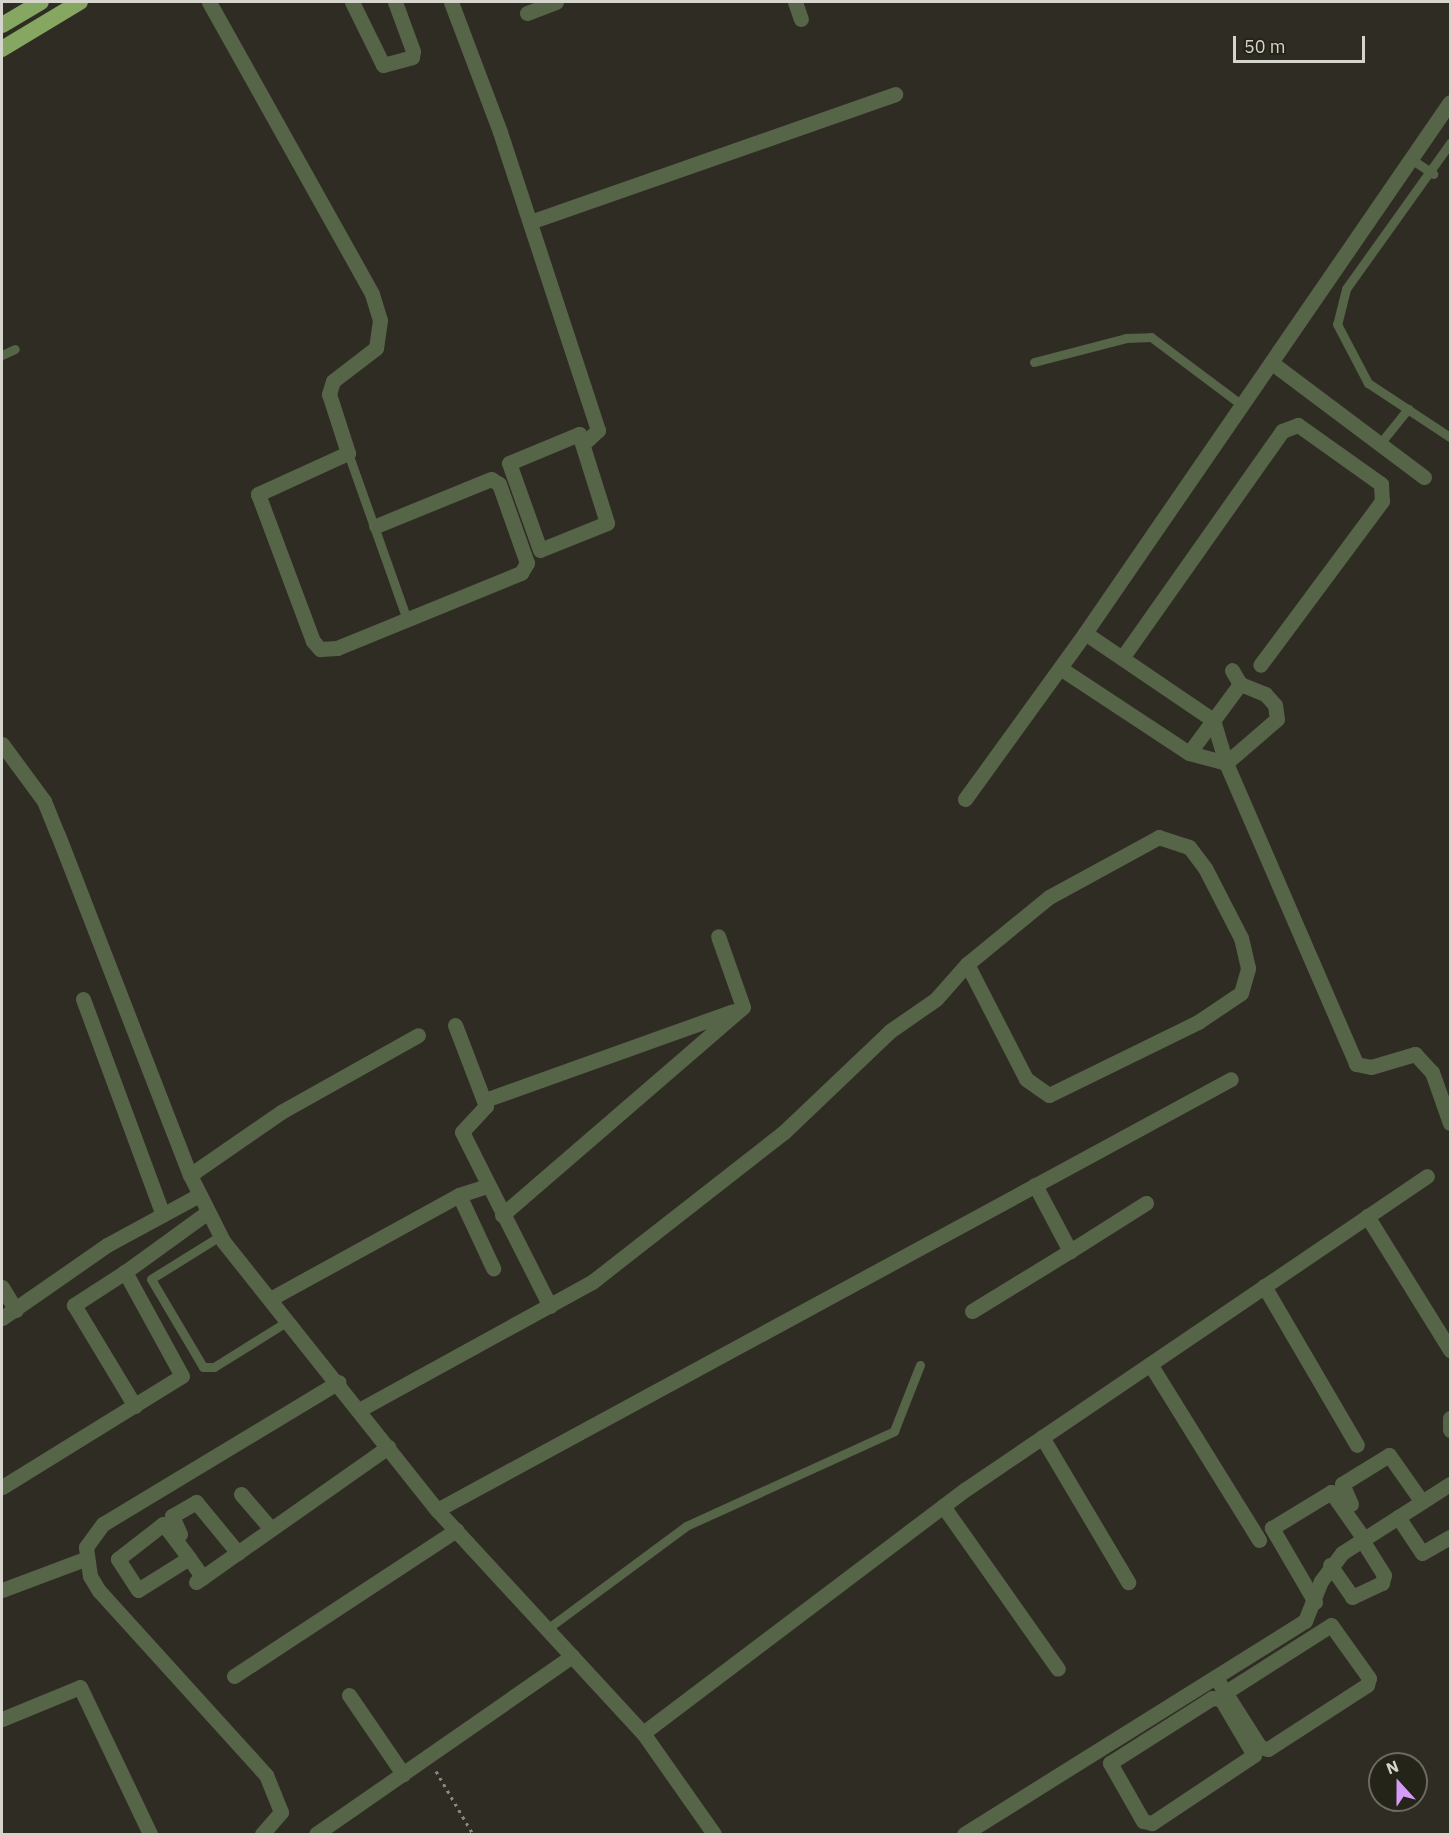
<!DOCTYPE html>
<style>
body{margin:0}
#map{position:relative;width:1452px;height:1836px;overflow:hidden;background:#2f2d23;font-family:"IBM Plex Sans",sans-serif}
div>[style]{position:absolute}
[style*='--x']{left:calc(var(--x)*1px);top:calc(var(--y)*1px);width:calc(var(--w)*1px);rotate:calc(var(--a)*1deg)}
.path>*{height:3px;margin-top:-1.5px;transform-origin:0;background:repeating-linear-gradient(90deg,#8a8880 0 3px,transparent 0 7.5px)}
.service>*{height:9px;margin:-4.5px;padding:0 4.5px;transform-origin:4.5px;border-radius:4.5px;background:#566548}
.minor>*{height:15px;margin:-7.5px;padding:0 7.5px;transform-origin:7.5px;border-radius:7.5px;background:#566548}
.trunk>*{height:16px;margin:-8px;padding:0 8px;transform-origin:8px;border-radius:8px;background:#86a762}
span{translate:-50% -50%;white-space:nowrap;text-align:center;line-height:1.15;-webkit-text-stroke:6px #252419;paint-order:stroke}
.frame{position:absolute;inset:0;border:3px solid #d5d4cd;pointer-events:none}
.north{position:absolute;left:1368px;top:1752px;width:60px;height:60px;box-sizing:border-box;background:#252419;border:2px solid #6b6a61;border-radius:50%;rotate:339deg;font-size:16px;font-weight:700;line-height:24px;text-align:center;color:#d5d4cd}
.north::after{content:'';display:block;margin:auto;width:21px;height:27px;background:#d69bfa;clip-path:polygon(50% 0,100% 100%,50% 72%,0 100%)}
.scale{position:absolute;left:1233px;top:36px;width:132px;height:27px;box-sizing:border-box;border:3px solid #d5d4cd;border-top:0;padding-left:8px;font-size:18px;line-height:21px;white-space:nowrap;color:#d5d4cd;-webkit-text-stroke:4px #252419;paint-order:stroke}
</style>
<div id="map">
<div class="path">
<i style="--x:436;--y:1771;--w:73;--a:59.6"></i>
</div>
<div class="service">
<i style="--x:1450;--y:143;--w:179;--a:125.5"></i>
<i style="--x:1346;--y:289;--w:36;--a:104"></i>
<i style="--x:1337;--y:324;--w:67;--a:62.3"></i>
<i style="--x:1368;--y:383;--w:98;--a:33.4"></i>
<i style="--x:1411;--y:159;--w:27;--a:34"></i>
<i style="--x:2;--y:355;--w:14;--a:-25"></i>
<i style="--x:1034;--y:362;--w:95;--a:-14.6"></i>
<i style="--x:1126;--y:338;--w:25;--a:-2"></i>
<i style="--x:1151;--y:337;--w:114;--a:36.8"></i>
<i style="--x:1378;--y:446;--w:48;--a:-51"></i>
<i style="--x:348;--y:453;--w:177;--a:70.5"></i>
<i style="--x:220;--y:1236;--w:81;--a:148.1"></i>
<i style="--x:151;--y:1279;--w:102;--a:59.4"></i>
<i style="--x:203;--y:1367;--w:11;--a:0"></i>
<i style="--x:214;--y:1367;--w:87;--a:-31.9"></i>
<i style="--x:547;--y:1629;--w:173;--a:-36.5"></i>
<i style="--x:686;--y:1526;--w:229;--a:-24.5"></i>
<i style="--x:894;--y:1431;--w:71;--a:-68.5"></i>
</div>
<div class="minor">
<i style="--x:209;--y:2;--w:334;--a:60.8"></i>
<i style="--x:372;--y:294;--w:27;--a:73"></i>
<i style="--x:380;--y:320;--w:28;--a:98"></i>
<i style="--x:376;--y:348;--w:54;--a:142.5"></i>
<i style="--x:333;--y:381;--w:14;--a:107"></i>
<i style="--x:329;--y:394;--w:62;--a:72.1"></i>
<i style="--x:348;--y:453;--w:99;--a:155.5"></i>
<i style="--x:258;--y:494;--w:157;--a:69.5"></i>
<i style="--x:313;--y:641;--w:11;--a:49"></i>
<i style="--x:320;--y:649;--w:17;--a:-3"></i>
<i style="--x:337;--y:648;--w:199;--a:-22.2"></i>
<i style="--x:521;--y:573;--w:12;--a:-59"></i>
<i style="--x:527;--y:563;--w:84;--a:-109.5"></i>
<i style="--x:499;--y:484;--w:9;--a:-148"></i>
<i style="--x:491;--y:479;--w:124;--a:157.8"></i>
<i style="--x:352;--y:2;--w:70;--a:63.8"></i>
<i style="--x:383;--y:65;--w:30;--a:-15"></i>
<i style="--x:412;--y:57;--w:6;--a:-81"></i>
<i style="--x:413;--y:51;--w:52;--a:-110.2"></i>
<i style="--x:451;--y:2;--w:139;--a:69.3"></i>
<i style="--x:500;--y:132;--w:314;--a:71.8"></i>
<i style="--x:598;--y:430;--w:16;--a:137"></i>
<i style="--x:795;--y:2;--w:18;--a:71"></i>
<i style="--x:527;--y:13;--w:31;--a:-21"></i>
<i style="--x:530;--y:222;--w:387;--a:-19.3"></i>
<i style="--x:1272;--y:363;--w:190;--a:36.9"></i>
<i style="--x:579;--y:434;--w:93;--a:72.5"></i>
<i style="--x:607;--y:523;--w:72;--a:158.1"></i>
<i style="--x:540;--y:550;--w:92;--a:-109.6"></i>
<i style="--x:509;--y:463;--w:76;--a:-22.5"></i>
<i style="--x:1085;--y:633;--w:155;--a:34.2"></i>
<i style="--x:1213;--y:720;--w:45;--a:73.2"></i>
<i style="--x:1226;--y:763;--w:328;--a:66.6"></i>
<i style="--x:1356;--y:1064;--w:15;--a:11"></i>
<i style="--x:1371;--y:1067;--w:46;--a:-16.5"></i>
<i style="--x:1415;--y:1054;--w:25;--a:47"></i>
<i style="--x:1432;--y:1072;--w:54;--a:70.6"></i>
<i style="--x:1122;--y:658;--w:278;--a:-54.8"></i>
<i style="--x:1282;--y:431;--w:17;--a:-21"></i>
<i style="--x:1298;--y:425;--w:102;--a:35.4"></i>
<i style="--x:1381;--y:484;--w:17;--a:87"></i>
<i style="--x:1382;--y:501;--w:204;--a:126.6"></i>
<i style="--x:1060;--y:668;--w:154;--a:33.4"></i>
<i style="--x:1189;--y:753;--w:38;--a:15"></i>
<i style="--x:2;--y:744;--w:71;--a:53.6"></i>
<i style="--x:44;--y:801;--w:37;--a:68"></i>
<i style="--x:58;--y:835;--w:365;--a:68.8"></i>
<i style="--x:190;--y:1175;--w:74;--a:63.4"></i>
<i style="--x:223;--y:1241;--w:344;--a:51.5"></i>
<i style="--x:437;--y:1510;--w:304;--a:47.3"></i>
<i style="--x:643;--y:1733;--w:123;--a:54.9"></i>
<i style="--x:1189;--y:753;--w:86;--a:-53.5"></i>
<i style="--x:1240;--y:684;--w:16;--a:-120"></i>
<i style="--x:1226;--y:763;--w:67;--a:-40.8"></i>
<i style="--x:1277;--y:719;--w:14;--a:-98"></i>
<i style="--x:1275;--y:705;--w:15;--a:-132"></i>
<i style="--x:1265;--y:694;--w:27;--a:-158"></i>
<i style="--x:965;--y:799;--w:205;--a:-54.1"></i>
<i style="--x:1085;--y:633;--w:644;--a:-55.5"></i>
<i style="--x:83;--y:999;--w:230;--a:69.7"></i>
<i style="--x:455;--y:1025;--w:87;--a:69.1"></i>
<i style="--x:486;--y:1106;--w:35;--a:133"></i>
<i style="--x:462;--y:1132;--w:195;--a:63.2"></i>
<i style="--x:485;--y:1100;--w:263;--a:-19.7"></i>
<i style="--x:190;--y:1175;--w:111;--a:-34.7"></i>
<i style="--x:281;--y:1112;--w:157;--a:-29.3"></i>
<i style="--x:1035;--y:1185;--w:75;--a:62.1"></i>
<i style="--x:1070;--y:1251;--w:90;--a:-32.3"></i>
<i style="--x:459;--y:1195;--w:81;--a:65"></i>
<i style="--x:502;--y:1215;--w:318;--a:-40.8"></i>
<i style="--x:743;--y:1007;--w:75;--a:-109.4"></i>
<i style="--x:1367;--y:1216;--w:158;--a:58.2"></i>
<i style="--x:125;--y:1272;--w:61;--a:147.1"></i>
<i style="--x:74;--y:1305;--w:118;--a:58.9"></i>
<i style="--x:1264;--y:1286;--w:184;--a:59.7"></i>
<i style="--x:2;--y:1287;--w:27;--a:59"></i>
<i style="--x:270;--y:1299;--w:216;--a:-28.8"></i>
<i style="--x:459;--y:1195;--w:28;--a:-18"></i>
<i style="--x:972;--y:1311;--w:115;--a:-31.5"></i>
<i style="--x:2;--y:1318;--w:128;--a:-34.8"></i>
<i style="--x:107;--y:1245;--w:105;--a:-28.5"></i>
<i style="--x:1150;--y:1364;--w:207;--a:58.2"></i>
<i style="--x:359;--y:1410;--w:266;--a:-28.8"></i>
<i style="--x:592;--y:1282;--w:244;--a:-38"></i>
<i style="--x:784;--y:1132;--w:146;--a:-43.6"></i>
<i style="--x:890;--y:1031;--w:56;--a:-34.8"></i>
<i style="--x:936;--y:999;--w:47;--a:-48.5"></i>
<i style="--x:967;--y:964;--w:129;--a:62.8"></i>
<i style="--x:1026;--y:1079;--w:28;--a:35"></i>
<i style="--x:1049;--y:1095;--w:166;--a:-26.1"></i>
<i style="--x:1198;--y:1022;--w:52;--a:-34"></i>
<i style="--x:1241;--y:993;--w:26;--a:-74"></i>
<i style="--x:1248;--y:968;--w:31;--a:-103"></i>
<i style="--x:1241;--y:938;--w:79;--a:-117.2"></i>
<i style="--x:1205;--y:868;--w:26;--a:-127"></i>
<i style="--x:1189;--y:847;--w:32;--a:-162"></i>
<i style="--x:1159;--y:837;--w:125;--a:151.4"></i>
<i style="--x:1049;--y:897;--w:106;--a:140.7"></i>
<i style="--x:1450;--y:1418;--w:12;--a:90"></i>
<i style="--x:1042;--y:1437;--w:169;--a:59.3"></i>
<i style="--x:2;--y:1487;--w:211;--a:-31.7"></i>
<i style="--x:182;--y:1376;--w:119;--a:-118.7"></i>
<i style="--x:125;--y:1272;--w:102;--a:-35.9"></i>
<i style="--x:241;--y:1494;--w:46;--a:49.4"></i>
<i style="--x:1351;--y:1504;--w:22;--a:-114"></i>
<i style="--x:1342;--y:1484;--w:55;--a:-31.7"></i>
<i style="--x:1389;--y:1455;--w:57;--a:54.9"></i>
<i style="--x:943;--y:1506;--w:199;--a:54.8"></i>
<i style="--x:437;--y:1510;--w:903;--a:-28.49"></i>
<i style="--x:1398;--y:1517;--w:43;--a:56.3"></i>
<i style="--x:1422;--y:1553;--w:32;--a:-30"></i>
<i style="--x:180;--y:1534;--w:20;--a:-114"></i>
<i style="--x:172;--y:1516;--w:28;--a:-30"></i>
<i style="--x:196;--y:1502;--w:66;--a:50.5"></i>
<i style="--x:189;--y:1558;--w:60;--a:147.9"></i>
<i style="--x:138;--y:1590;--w:37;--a:-123"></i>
<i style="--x:118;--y:1559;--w:57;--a:-37.9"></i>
<i style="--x:163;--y:1524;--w:3;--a:45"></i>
<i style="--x:165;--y:1526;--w:40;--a:53"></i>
<i style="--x:189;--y:1558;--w:24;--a:55"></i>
<i style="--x:1330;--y:1565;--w:39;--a:55"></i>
<i style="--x:1352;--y:1597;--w:33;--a:-25"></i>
<i style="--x:1382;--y:1583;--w:8;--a:-76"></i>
<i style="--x:1384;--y:1575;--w:41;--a:-122.2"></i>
<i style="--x:196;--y:1582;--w:235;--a:-35.1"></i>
<i style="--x:2;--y:1590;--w:89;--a:-20.5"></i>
<i style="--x:1315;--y:1602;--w:86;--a:-120.2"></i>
<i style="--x:1272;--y:1528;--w:69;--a:-31.4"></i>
<i style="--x:1331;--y:1492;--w:57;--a:54.9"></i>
<i style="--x:234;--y:1676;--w:266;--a:-33.3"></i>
<i style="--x:1216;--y:1678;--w:82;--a:57.5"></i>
<i style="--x:1260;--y:1747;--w:8;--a:14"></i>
<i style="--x:1268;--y:1749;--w:118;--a:-32.9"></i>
<i style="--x:1367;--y:1685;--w:7;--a:-74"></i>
<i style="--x:1369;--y:1678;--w:65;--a:-125.6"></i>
<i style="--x:1331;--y:1625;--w:125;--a:147.5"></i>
<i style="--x:349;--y:1695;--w:96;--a:55.6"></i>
<i style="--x:1212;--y:1698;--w:9;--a:6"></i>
<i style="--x:1221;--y:1699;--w:65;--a:59.5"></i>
<i style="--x:1254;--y:1755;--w:123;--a:146.3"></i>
<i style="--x:1152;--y:1823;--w:9;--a:-167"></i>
<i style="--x:1143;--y:1821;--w:67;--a:-119.6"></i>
<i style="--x:1110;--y:1763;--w:121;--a:-32.5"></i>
<i style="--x:2;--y:1719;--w:84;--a:-22.3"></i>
<i style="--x:80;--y:1687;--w:163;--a:64.5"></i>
<i style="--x:643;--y:1733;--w:405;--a:-37.1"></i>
<i style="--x:966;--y:1489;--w:557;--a:-34.17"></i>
<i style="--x:262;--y:1834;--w:29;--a:-49"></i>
<i style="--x:281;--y:1812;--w:40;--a:-112"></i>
<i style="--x:266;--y:1775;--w:248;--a:-132.2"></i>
<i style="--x:99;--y:1591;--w:17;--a:-121"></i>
<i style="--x:90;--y:1576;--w:29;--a:-98"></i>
<i style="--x:86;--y:1547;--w:29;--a:-54"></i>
<i style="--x:103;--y:1524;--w:275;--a:-31.1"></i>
<i style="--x:316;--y:1834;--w:312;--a:-34.8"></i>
<i style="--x:964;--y:1834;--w:402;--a:-32"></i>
<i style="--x:1305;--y:1621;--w:43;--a:-68.2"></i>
<i style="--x:1321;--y:1581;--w:35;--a:-53"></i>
<i style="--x:1342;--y:1553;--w:128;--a:-32.6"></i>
</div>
<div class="trunk">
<i style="--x:2;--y:25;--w:45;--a:-30.5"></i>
<i style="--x:2;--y:49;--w:91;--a:-31.1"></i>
</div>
<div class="frame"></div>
<div class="north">N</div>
<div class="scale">50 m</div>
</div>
